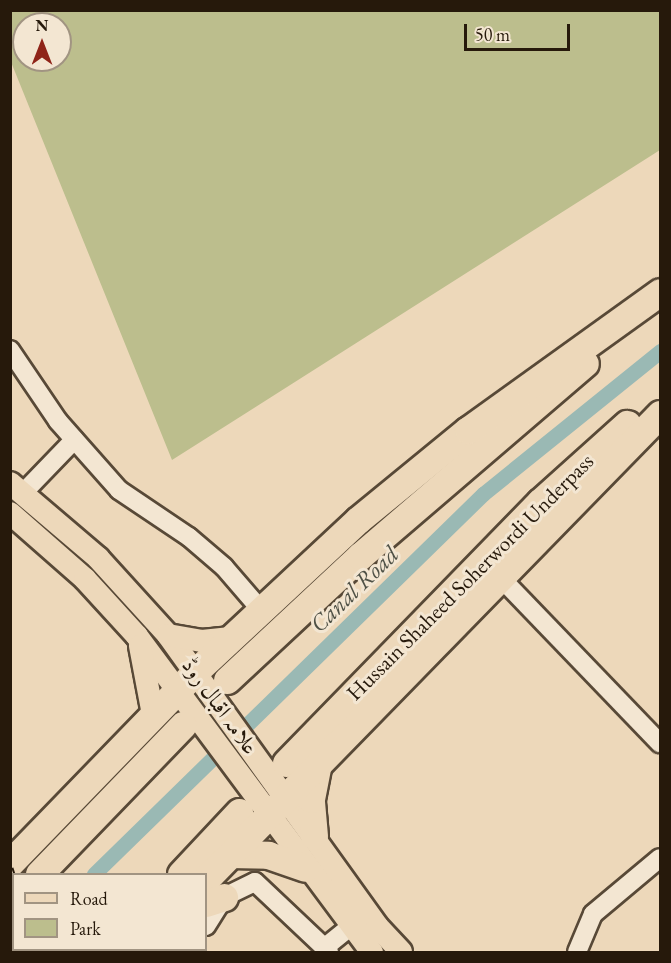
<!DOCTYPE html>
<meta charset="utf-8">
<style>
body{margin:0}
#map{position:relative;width:671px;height:963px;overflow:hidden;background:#edd8ba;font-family:"EB Garamond",Amiri,serif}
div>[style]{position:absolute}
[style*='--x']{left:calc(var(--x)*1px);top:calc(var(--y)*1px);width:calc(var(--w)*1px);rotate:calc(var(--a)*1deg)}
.green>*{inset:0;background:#bcbe8d}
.canal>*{height:15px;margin:-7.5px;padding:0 7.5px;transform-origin:7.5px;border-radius:7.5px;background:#9ab9b4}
.highway-tunnel>*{height:27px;margin-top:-13.5px;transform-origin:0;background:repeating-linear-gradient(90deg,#c5b297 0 27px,transparent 0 41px)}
.roads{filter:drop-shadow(2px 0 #584937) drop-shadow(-2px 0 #584937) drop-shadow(0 2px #584937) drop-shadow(0 -2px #584937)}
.minor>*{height:18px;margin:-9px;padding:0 9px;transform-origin:9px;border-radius:9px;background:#f3e6d2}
.major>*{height:22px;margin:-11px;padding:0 11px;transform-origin:11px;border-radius:11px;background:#edd8ba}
.highway>*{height:27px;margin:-13.5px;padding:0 13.5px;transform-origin:13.5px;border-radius:13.5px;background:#edd8ba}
.rail>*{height:7px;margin-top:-3.5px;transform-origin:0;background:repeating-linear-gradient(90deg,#f3e6d2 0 14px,#26190b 0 28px);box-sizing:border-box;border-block:2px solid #26190b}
span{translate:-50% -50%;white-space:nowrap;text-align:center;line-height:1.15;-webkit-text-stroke:6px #f3e6d2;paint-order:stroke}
.street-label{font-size:22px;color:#26190b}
.water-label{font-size:24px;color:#4f5146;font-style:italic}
.frame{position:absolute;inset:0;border:12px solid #26190b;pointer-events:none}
.legend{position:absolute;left:12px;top:873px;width:195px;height:78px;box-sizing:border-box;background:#f3e6d2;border:2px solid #a19482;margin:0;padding:8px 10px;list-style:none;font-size:18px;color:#26190b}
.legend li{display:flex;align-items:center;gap:12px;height:30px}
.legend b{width:30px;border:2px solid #a19482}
.north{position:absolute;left:12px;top:12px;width:60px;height:60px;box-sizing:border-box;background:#f3e6d2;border:2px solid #a19482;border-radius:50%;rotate:0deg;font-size:16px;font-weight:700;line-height:24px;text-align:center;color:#26190b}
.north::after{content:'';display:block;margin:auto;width:21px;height:27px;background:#8f2418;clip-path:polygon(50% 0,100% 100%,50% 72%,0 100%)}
.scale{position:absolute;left:464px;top:24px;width:106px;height:27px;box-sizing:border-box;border:3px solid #26190b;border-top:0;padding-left:8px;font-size:18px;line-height:21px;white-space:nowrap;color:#26190b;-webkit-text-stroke:4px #f3e6d2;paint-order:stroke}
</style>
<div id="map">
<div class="green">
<i style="clip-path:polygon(evenodd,10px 11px,660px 11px,660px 150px,172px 460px,11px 62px,10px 11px,24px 24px,60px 24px,60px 60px,24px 60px,24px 24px)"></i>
</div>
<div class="canal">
<i style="--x:94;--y:874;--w:544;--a:-44.33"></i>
<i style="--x:483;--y:494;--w:228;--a:-38.9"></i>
<i style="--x:28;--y:952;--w:3;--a:-45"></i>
</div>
<div class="highway-tunnel">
<i style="--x:10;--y:906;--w:6;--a:-45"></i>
</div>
<div class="roads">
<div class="minor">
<i style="--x:10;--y:350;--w:86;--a:55.9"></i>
<i style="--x:58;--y:421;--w:92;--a:48.5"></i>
<i style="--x:119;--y:490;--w:84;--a:33.9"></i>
<i style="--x:189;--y:537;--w:46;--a:40.6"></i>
<i style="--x:224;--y:567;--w:57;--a:49.3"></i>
<i style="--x:23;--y:493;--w:74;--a:-46.1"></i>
<i style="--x:500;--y:577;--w:231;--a:46.1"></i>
<i style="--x:206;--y:926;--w:34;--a:-58"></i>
<i style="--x:224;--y:897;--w:34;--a:-26"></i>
<i style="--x:255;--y:882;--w:102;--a:43.4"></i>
<i style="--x:324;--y:948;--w:33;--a:-39"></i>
<i style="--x:181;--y:952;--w:4;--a:-34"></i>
<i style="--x:577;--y:952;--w:41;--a:-67.2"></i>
<i style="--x:593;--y:914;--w:87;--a:-39.9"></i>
</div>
<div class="major">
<i style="--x:10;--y:483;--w:116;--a:40.4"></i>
<i style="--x:98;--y:558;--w:104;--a:47.7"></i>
<i style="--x:168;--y:635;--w:358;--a:54.3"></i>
<i style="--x:377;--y:926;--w:35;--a:47"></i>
<i style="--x:10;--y:513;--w:100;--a:41.3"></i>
<i style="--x:85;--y:579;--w:77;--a:47.6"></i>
<i style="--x:137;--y:636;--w:394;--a:53.4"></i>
<i style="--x:168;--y:635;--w:35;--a:10"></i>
<i style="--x:202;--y:641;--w:29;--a:-6"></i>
<i style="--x:140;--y:646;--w:70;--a:79.3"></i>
</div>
<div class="highway">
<i style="--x:227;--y:680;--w:182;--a:-43"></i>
<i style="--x:360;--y:556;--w:296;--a:-40.6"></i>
<i style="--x:286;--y:763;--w:364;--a:-45.8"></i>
<i style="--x:540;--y:502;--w:117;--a:-41.9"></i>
<i style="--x:314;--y:836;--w:37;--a:-95"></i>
<i style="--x:311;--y:799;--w:38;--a:-79"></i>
<i style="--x:229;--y:854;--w:39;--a:1"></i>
<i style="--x:268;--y:855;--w:39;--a:19"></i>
<i style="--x:10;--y:863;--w:267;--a:-45.9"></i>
<i style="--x:196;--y:671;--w:221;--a:-43"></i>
<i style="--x:358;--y:520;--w:142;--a:-39.3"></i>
<i style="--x:468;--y:430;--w:236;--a:-35.7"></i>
<i style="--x:39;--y:874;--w:207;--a:-46"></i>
<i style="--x:181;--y:874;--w:85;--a:-46.9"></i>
<i style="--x:206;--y:879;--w:650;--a:-45.69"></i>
<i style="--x:206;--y:903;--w:19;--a:-18"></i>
<i style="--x:108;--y:952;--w:4;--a:-34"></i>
<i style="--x:138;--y:952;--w:4;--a:-34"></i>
<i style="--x:159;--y:952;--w:4;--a:-34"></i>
</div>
</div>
<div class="rail">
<i style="--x:10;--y:868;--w:14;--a:73"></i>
<i style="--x:10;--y:922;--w:15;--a:74"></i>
<i style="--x:16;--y:950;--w:2;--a:63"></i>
<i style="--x:29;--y:950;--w:2;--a:90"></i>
</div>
<div class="street-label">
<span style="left:470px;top:577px;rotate:-45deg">Hussain Shaheed Soherwordi Underpass</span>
<span style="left:220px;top:706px;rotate:54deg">علامہ اقبال روڈ</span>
</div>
<div class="water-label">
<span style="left:354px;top:589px;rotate:-44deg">Canal Road</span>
</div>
<div class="frame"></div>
<ul class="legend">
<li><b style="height:8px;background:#edd8ba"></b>Road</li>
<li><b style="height:16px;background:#bcbe8d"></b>Park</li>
</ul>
<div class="north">N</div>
<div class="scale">50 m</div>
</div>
